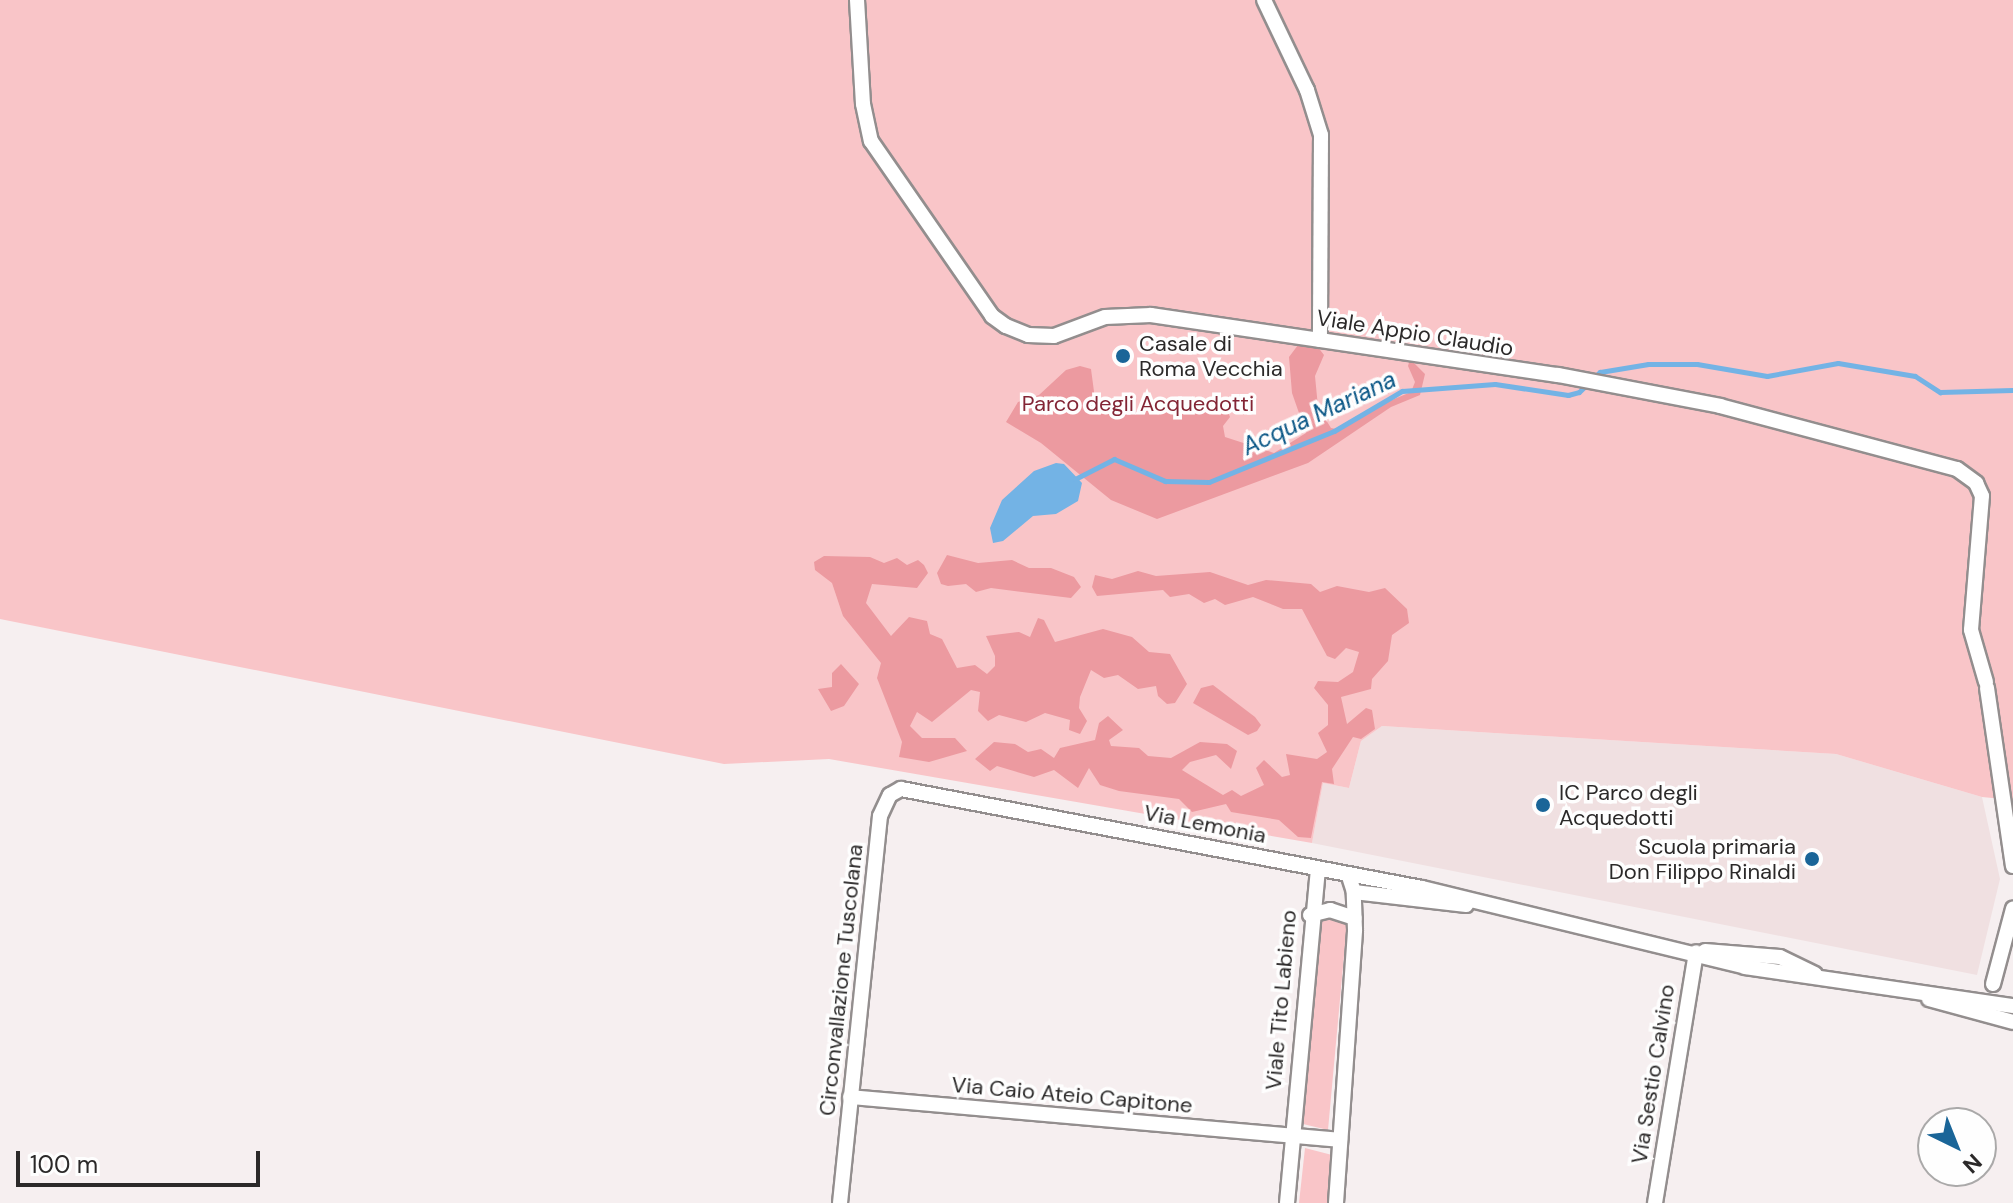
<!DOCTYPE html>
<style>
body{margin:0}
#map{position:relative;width:2013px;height:1203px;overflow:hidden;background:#f6eff0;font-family:"DM Sans",sans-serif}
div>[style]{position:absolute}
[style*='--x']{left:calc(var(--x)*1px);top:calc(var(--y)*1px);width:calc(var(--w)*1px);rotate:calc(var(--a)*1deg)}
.built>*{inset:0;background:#f0e0e1}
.green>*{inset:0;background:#f9c5c8}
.forest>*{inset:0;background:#ec9aa0}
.water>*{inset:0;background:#73b3e5}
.stream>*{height:5px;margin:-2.5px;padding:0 2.5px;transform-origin:2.5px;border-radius:2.5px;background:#73b3e5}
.roads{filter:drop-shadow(2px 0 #938e8e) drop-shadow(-2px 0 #938e8e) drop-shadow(0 2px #938e8e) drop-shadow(0 -2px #938e8e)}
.street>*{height:14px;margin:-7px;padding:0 7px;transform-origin:7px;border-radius:7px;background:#fff}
.dots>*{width:22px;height:22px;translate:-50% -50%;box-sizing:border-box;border:4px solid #fefefe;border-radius:50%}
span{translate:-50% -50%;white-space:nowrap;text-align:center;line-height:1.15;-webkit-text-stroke:7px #fefefe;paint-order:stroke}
.street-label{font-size:22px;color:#2b2929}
.poi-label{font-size:22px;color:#2b2929}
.left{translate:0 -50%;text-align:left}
.right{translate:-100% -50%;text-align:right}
.park-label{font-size:22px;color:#832535}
.water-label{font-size:24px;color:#0b5786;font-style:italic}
.north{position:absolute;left:1917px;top:1107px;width:80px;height:80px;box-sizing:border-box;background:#fefefe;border:2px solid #aaa9a9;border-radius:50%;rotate:137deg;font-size:22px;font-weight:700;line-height:32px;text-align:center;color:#2b2929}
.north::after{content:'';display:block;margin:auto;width:28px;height:36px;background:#1a6598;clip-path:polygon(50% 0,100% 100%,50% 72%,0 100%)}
.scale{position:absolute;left:16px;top:1151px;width:244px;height:36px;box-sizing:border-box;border:4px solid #2b2929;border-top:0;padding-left:10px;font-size:24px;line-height:28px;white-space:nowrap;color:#2b2929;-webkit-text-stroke:6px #fefefe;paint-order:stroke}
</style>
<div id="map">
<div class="built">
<i style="clip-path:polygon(1382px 726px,1836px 754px,1982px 797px,2000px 879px,1977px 975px,1312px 843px,1323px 783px,1349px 788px,1361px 741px)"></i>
</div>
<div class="green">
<i style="clip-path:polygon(0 0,2013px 0,2013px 800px,1982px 797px,1836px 754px,1382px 726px,1361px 741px,1349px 788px,1323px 783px,1312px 843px,829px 759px,724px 764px,0 619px)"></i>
<i style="clip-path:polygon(1324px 915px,1347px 923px,1328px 1130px,1303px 1124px,1318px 923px)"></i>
<i style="clip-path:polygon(1305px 1148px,1332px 1155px,1328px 1203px,1299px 1203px)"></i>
</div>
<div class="forest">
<i style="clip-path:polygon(1298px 345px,1317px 346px,1324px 355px,1315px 376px,1318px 407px,1331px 428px,1341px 430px,1368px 410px,1411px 392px,1415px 382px,1408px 366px,1410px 359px,1425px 374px,1420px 395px,1391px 407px,1308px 463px,1157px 519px,1111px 500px,1041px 443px,1006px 422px,1018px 402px,1039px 395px,1066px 370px,1080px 366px,1091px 369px,1097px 414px,1225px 405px,1230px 417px,1223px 426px,1225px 437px,1274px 453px,1306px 433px,1292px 393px,1289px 357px)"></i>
<i style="clip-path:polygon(947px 555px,978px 563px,1012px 560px,1029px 568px,1051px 568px,1074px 577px,1081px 587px,1071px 598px,991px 588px,976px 592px,966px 584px,948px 586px,941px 584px,937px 573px)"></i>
<i style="clip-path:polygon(824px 556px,870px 557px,884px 563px,897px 558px,907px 565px,918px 560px,924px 565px,928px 573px,917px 588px,872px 584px,866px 603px,891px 636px,909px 617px,927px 621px,930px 634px,942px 639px,957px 668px,975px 665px,987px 674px,995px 666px,995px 656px,986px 636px,1019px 632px,1030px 637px,1038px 618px,1044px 620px,1055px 642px,1103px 629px,1132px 637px,1149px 652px,1170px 654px,1187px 684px,1175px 703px,1167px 704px,1158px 696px,1156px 686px,1138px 689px,1118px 675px,1104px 678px,1091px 670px,1080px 697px,1079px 708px,1087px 721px,1080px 734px,1069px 730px,1070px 720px,1045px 713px,1026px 722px,999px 715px,988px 721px,978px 711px,980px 692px,971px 690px,932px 722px,917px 712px,910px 726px,922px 738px,955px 738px,967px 751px,929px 762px,899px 757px,902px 742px,877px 678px,881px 663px,843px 616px,832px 583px,815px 570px,814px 562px)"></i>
<i style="clip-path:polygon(1138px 571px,1156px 576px,1210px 572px,1248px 585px,1266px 580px,1311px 584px,1320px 592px,1337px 586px,1369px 592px,1385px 588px,1407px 609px,1409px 623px,1392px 635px,1388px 661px,1372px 679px,1371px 689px,1341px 697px,1347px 724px,1366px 708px,1372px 710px,1375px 729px,1361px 739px,1353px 737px,1332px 769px,1334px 784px,1322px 782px,1311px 838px,1298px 837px,1279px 820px,1231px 812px,1226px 804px,1192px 812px,1179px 799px,1119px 791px,1100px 785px,1089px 768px,1078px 788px,1054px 770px,1034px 777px,997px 766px,990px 771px,975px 759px,994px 742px,1015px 744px,1028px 752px,1041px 749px,1054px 758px,1060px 748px,1095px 740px,1099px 723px,1108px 716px,1123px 730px,1109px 740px,1111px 746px,1139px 748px,1148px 756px,1171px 758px,1200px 742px,1227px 744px,1237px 751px,1231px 769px,1216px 755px,1190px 762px,1182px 770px,1223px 795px,1232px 790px,1241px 796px,1264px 785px,1256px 768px,1264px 760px,1282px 777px,1290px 775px,1286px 754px,1317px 759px,1327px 752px,1318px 733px,1328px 725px,1328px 705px,1314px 688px,1318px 681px,1338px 682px,1353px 672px,1359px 652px,1346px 648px,1335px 659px,1327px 656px,1302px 609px,1283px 609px,1253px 597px,1225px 605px,1215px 599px,1204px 603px,1189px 594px,1170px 597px,1163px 590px,1097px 596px,1092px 587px,1095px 575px,1112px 579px)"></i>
<i style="clip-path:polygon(841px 664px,859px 684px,844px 706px,831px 711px,818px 689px,832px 687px,832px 673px)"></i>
<i style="clip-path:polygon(1213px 685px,1255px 717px,1261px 725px,1257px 731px,1248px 735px,1193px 703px,1201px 688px)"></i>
</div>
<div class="water">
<i style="clip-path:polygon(1056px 463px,1064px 464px,1082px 483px,1078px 501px,1056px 514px,1033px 516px,1003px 541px,993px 543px,990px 528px,1002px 500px,1034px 471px)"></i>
</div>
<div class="stream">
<i style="--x:1075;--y:479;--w:44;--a:-27.1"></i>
<i style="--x:1114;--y:459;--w:56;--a:23.3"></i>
<i style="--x:1165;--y:481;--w:44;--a:1.3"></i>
<i style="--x:1209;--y:482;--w:135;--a:-22.2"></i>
<i style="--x:1334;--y:431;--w:79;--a:-30.5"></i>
<i style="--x:1402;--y:391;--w:93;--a:-4.3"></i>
<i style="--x:1495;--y:384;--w:74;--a:8.6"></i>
<i style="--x:1568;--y:395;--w:11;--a:-15"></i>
<i style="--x:1579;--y:392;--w:29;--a:-44"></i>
<i style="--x:1600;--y:372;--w:49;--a:-9.5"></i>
<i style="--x:1648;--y:364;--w:49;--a:0"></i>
<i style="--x:1697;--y:364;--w:71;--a:9.7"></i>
<i style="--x:1767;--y:376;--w:72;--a:-10.4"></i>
<i style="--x:1838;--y:363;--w:78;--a:9.6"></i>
<i style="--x:1915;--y:376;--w:30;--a:33"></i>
<i style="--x:1940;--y:392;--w:73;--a:-1.6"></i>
</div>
<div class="roads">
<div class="street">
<i style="--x:857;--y:0;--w:104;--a:86.7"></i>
<i style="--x:863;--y:104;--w:38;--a:78"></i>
<i style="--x:871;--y:141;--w:213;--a:55.3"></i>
<i style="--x:992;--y:316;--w:17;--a:36"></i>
<i style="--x:1006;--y:326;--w:24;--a:22"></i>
<i style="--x:1028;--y:335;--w:26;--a:2"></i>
<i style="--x:1054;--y:336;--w:54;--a:-20.4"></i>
<i style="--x:1105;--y:317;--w:46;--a:-2.5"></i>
<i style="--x:1151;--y:315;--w:411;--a:8.4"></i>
<i style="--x:1558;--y:375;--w:165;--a:10.8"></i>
<i style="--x:1720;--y:406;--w:245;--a:14.9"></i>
<i style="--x:1957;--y:469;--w:24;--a:36"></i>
<i style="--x:1976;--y:483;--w:14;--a:65"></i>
<i style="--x:1982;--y:496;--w:134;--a:94.7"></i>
<i style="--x:1971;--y:630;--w:54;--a:73.9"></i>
<i style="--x:1264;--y:0;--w:100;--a:64.5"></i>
<i style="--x:1307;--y:90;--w:47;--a:72.7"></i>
<i style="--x:1321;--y:135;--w:205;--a:90.3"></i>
<i style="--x:1987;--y:688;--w:180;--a:81.7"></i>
<i style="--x:1354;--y:892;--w:113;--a:6.6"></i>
<i style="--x:1310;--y:915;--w:21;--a:-14"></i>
<i style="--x:1330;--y:910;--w:26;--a:18"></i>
<i style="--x:1705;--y:951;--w:75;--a:4.6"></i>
<i style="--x:1780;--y:957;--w:39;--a:26"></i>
<i style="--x:1993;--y:984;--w:78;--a:-75.1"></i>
<i style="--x:1929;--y:999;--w:87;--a:15.3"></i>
<i style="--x:850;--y:1097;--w:492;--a:5"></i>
<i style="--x:840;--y:1203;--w:389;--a:-84.1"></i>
<i style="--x:880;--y:816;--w:23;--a:-65"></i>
<i style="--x:890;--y:795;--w:13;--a:-29"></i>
<i style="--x:901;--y:789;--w:530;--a:10.76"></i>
<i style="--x:1422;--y:888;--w:333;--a:13.7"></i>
<i style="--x:1745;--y:967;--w:271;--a:8.3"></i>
<i style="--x:1287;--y:1203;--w:336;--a:-84.7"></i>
<i style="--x:1336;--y:1203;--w:274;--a:-86"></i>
<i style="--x:1355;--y:930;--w:38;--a:-92"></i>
<i style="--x:1354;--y:892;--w:19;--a:-108"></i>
<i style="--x:1655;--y:1203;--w:254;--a:-80.7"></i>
</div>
</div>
<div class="dots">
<i style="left:1123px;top:356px;background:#1a6598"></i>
<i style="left:1543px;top:805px;background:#1a6598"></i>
<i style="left:1812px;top:859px;background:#1a6598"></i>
</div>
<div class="street-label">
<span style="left:1415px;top:333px;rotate:9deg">Viale Appio Claudio</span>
<span style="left:1205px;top:824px;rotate:11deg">Via Lemonia</span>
<span style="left:841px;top:980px;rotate:-84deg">Circonvallazione Tuscolana</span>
<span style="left:1281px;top:1000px;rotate:-85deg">Viale Tito Labieno</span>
<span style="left:1653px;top:1074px;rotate:-81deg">Via Sestio Calvino</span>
<span style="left:1072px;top:1095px;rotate:5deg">Via Caio Ateio Capitone</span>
</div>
<div class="poi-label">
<span class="left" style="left:1139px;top:356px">Casale di<br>Roma Vecchia</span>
<span class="left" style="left:1559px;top:805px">IC Parco degli<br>Acquedotti</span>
<span class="right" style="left:1796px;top:859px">Scuola primaria<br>Don Filippo Rinaldi</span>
</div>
<div class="park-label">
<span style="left:1138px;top:404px">Parco degli Acquedotti</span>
</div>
<div class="water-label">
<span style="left:1319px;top:413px;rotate:-25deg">Acqua Mariana</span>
</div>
<div class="north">N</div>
<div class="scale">100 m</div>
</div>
